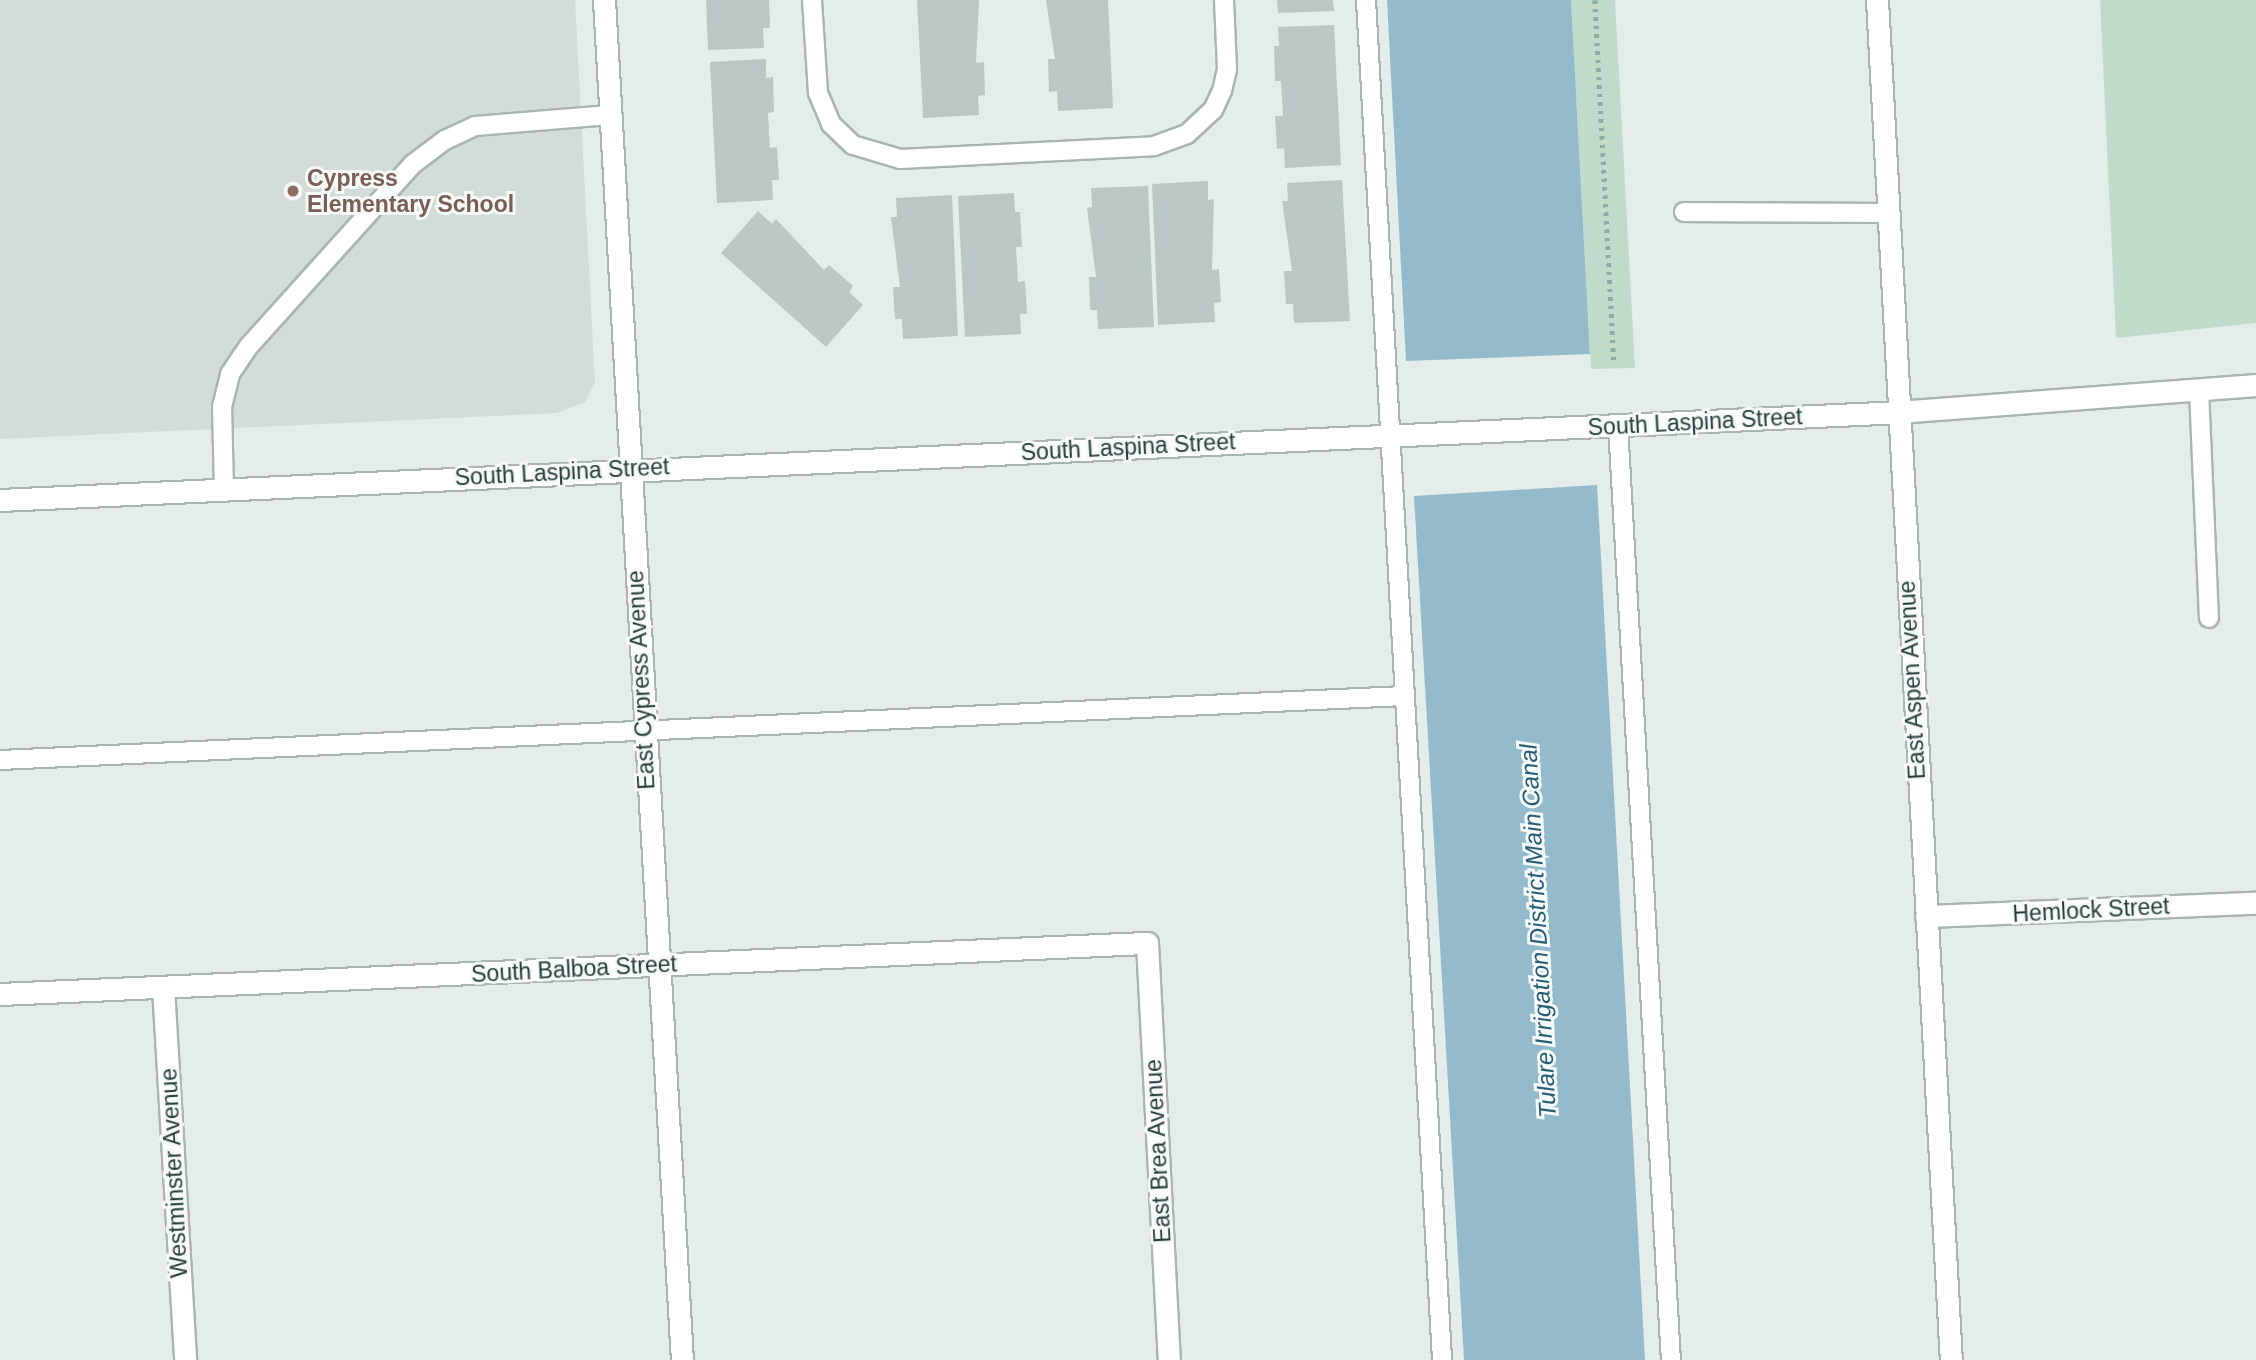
<!DOCTYPE html>
<style>
body{margin:0}
#map{position:relative;width:2256px;height:1360px;overflow:hidden;background:#e5edea;font-family:Helvetica,sans-serif}
div>[style]{position:absolute}
[style*='--x']{left:calc(var(--x)*1px);top:calc(var(--y)*1px);width:calc(var(--w)*1px);rotate:calc(var(--a)*1deg)}
.built>*{inset:0;background:#d3dcd9}
.green>*{inset:0;background:#c1dbcb}
.water>*{inset:0;background:#94bbcb}
.building>*{inset:0;background:#bbc7c4}
.path>*{height:4.5px;margin-top:-2.25px;transform-origin:0;background:repeating-linear-gradient(90deg,#89ada6 0 3.5px,transparent 0 8.5px)}
.roads{filter:drop-shadow(2px 0 #a8b5b2) drop-shadow(-2px 0 #a8b5b2) drop-shadow(0 2px #a8b5b2) drop-shadow(0 -2px #a8b5b2)}
.service>*{height:18px;margin:-9px;padding:0 9px;transform-origin:9px;border-radius:9px;background:#fff}
.minor>*{height:21px;margin:-10.5px;padding:0 10.5px;transform-origin:10.5px;border-radius:10.5px;background:#fff}
.tertiary>*{height:21px;margin:-10.5px;padding:0 10.5px;transform-origin:10.5px;border-radius:10.5px;background:#fff}
.dots>*{width:19px;height:19px;translate:-50% -50%;box-sizing:border-box;border:4px solid #f5f9f8;border-radius:50%}
span{translate:-50% -50%;white-space:nowrap;text-align:center;line-height:1.15;-webkit-text-stroke:6px #f5f9f8;paint-order:stroke}
.education-label{font-size:23px;color:#785e54;font-weight:700}
.left{translate:0 -50%;text-align:left}
.street-label{font-size:23px;color:#263d3a}
.water-label{font-size:24px;color:#265c73;font-style:italic}
</style>
<div id="map">
<div class="built">
<i style="clip-path:polygon(0 0,575px 0,595px 383px,585px 402px,557px 413px,0 439px)"></i>
</div>
<div class="green">
<i style="clip-path:polygon(1571px 0,1615px 0,1635px 368px,1591px 369px)"></i>
<i style="clip-path:polygon(2100px 0,2256px 0,2256px 323px,2116px 338px)"></i>
</div>
<div class="water">
<i style="clip-path:polygon(1387px 0,1571px 0,1590px 354px,1406px 361px)"></i>
<i style="clip-path:polygon(1597px 485px,1645px 1360px,1464px 1360px,1414px 496px)"></i>
</div>
<div class="building">
<i style="clip-path:polygon(706px 0,769px 0,770px 28px,763px 28px,764px 48px,708px 50px)"></i>
<i style="clip-path:polygon(917px 0,979px 0,976px 63px,984px 62px,985px 95px,978px 96px,979px 115px,923px 118px)"></i>
<i style="clip-path:polygon(1046px 0,1108px 0,1113px 108px,1058px 111px,1057px 91px,1049px 92px,1048px 59px,1055px 59px)"></i>
<i style="clip-path:polygon(1277px 0,1333px 0,1334px 11px,1278px 13px)"></i>
<i style="clip-path:polygon(1334px 25px,1341px 165px,1285px 168px,1284px 148px,1277px 149px,1275px 116px,1283px 116px,1281px 81px,1275px 81px,1274px 46px,1279px 46px,1278px 27px)"></i>
<i style="clip-path:polygon(766px 59px,766px 78px,773px 77px,774px 112px,768px 113px,770px 148px,777px 147px,779px 180px,772px 180px,773px 200px,717px 203px,710px 62px)"></i>
<i style="clip-path:polygon(1342px 180px,1350px 321px,1294px 323px,1293px 304px,1286px 304px,1284px 271px,1292px 271px,1282px 201px,1288px 201px,1287px 183px)"></i>
<i style="clip-path:polygon(1208px 181px,1208px 200px,1214px 199px,1212px 270px,1219px 269px,1221px 302px,1214px 303px,1215px 322px,1158px 325px,1152px 184px)"></i>
<i style="clip-path:polygon(1148px 186px,1154px 327px,1098px 329px,1097px 310px,1090px 310px,1089px 277px,1096px 277px,1087px 208px,1092px 207px,1091px 188px)"></i>
<i style="clip-path:polygon(1014px 193px,1015px 212px,1020px 212px,1022px 247px,1016px 247px,1018px 282px,1025px 281px,1027px 314px,1020px 314px,1021px 334px,965px 337px,958px 196px)"></i>
<i style="clip-path:polygon(952px 195px,958px 336px,903px 339px,902px 319px,895px 319px,893px 287px,900px 287px,891px 217px,897px 217px,896px 198px)"></i>
<i style="clip-path:polygon(758px 211px,772px 224px,776px 219px,824px 270px,829px 265px,853px 286px,849px 292px,863px 305px,826px 347px,721px 253px)"></i>
</div>
<div class="path">
<i style="--x:1595;--y:0;--w:364;--a:87"></i>
</div>
<div class="roads">
<div class="service">
<i style="--x:812;--y:0;--w:93;--a:86.3"></i>
<i style="--x:818;--y:93;--w:34;--a:67"></i>
<i style="--x:831;--y:124;--w:30;--a:44"></i>
<i style="--x:853;--y:145;--w:49;--a:16.6"></i>
<i style="--x:900;--y:159;--w:254;--a:-2.9"></i>
<i style="--x:1154;--y:146;--w:35;--a:-20"></i>
<i style="--x:1187;--y:134;--w:35;--a:-43"></i>
<i style="--x:1213;--y:110;--w:21;--a:-65"></i>
<i style="--x:1222;--y:91;--w:23;--a:-77"></i>
<i style="--x:1227;--y:69;--w:69;--a:-92.5"></i>
<i style="--x:1366;--y:0;--w:1362;--a:86.8"></i>
<i style="--x:1684;--y:212;--w:204;--a:0.3"></i>
<i style="--x:2199;--y:390;--w:228;--a:87.5"></i>
<i style="--x:1618;--y:425;--w:937;--a:86.76"></i>
<i style="--x:224;--y:489;--w:82;--a:-91.4"></i>
<i style="--x:222;--y:407;--w:34;--a:-76"></i>
<i style="--x:230;--y:374;--w:34;--a:-56"></i>
<i style="--x:249;--y:346;--w:245;--a:-48"></i>
<i style="--x:413;--y:164;--w:40;--a:-37"></i>
<i style="--x:445;--y:140;--w:33;--a:-25"></i>
<i style="--x:475;--y:126;--w:135;--a:-4.7"></i>
<i style="--x:0;--y:760;--w:1405;--a:-2.61"></i>
</div>
<div class="minor">
<i style="--x:604;--y:0;--w:1362;--a:86.72"></i>
<i style="--x:1877;--y:0;--w:1362;--a:86.89"></i>
<i style="--x:1926;--y:916;--w:330;--a:-2.3"></i>
<i style="--x:163;--y:987;--w:374;--a:86.6"></i>
<i style="--x:0;--y:994;--w:1148;--a:-2.55"></i>
<i style="--x:1147;--y:943;--w:418;--a:87"></i>
</div>
<div class="tertiary">
<i style="--x:0;--y:500;--w:1900;--a:-2.65"></i>
<i style="--x:1898;--y:412;--w:359;--a:-4.3"></i>
</div>
</div>
<div class="dots">
<i style="left:293px;top:191px;background:#8d6e63"></i>
</div>
<div class="education-label">
<span class="left" style="left:307px;top:191px">Cypress<br>Elementary School</span>
</div>
<div class="street-label">
<span style="left:1695px;top:422px;rotate:-3deg">South Laspina Street</span>
<span style="left:1128px;top:447px;rotate:-3deg">South Laspina Street</span>
<span style="left:562px;top:472px;rotate:-3deg">South Laspina Street</span>
<span style="left:641px;top:680px;rotate:-93deg">East Cypress Avenue</span>
<span style="left:1912px;top:680px;rotate:-93deg">East Aspen Avenue</span>
<span style="left:2091px;top:910px;rotate:-3deg">Hemlock Street</span>
<span style="left:574px;top:969px;rotate:-3deg">South Balboa Street</span>
<span style="left:1158px;top:1151px;rotate:-93deg">East Brea Avenue</span>
<span style="left:174px;top:1173px;rotate:-93deg">Westminster Avenue</span>
</div>
<div class="water-label">
<span style="left:1538px;top:931px;rotate:-93deg">Tulare Irrigation District Main Canal</span>
</div>
</div>
